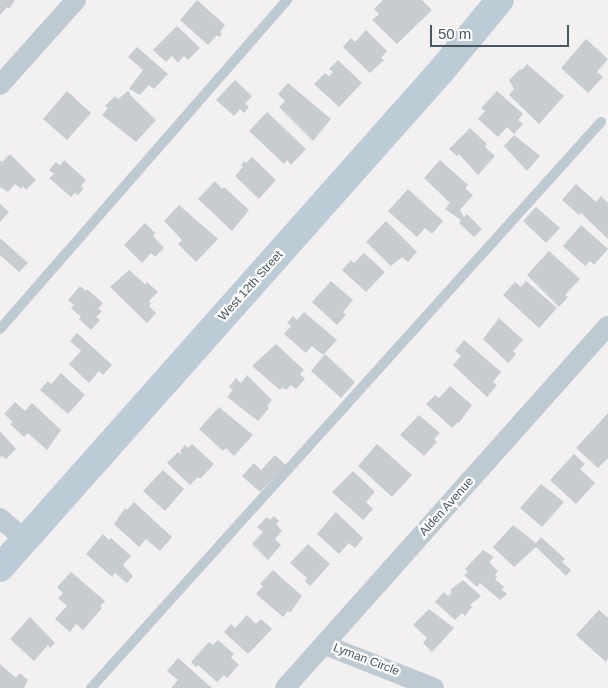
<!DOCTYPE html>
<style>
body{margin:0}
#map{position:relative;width:608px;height:688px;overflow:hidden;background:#f3f0f1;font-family:Arial,sans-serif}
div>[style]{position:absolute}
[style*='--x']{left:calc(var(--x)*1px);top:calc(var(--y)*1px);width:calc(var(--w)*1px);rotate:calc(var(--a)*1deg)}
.building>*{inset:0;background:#c7ccd0}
.lane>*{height:10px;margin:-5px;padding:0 5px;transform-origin:5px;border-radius:5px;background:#bdcad1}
.street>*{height:20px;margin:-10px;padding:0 10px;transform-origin:10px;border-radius:10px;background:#bdcad1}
.secondary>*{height:28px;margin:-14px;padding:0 14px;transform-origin:14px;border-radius:14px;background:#bcccd6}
span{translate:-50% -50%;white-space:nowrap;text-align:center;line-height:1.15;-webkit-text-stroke:4.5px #fff;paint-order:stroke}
.street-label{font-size:12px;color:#465760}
.scale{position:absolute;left:430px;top:25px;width:139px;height:22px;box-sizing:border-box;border:2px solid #465760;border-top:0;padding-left:6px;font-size:15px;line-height:18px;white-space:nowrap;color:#465760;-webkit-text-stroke:4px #fff;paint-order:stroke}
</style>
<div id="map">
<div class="building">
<i style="clip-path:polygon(0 0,15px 0,9px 9px,7px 7px,0 15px)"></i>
<i style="clip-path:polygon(197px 0,225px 25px,220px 32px,222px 34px,219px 37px,217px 35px,208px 45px,180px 20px)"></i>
<i style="clip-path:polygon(383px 0,422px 0,432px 10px,397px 44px,372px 20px,379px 14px,374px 9px)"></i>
<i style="clip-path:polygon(177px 26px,200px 48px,188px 60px,184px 56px,178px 63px,172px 56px,166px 62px,153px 50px)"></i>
<i style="clip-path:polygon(366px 30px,387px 51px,381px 58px,384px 60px,370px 73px,343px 47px,351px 38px,355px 42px)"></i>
<i style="clip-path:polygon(586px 39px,608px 59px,597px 72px,603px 77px,588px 93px,561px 68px)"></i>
<i style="clip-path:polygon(137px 47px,168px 74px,154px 89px,149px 85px,140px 95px,129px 89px,143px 70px,128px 57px)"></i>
<i style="clip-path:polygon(338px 60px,362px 83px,339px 107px,314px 84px,325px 73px,329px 76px,333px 72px,329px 69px)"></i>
<i style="clip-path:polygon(527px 64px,564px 96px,539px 124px,509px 95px,514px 89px,509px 80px,520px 69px,522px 70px)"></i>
<i style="clip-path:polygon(235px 80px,252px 96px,245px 104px,249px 107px,244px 113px,240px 109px,234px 116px,216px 100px)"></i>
<i style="clip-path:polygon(288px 83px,331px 119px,313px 141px,279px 107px,285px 101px,278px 94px)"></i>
<i style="clip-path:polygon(67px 91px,91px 113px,67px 140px,43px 119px)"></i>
<i style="clip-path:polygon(128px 91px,131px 94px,130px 95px,156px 120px,136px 142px,102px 115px,108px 108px,105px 106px,115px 96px,118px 99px)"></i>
<i style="clip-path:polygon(497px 91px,523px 114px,518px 120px,523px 124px,514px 134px,507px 127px,498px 137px,478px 119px,485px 111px,481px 108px)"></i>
<i style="clip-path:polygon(267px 112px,306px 149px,291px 165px,287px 160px,284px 164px,249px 131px)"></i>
<i style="clip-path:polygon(470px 128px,487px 144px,485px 147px,495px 156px,478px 175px,459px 154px,457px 156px,449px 149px)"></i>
<i style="clip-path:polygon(514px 135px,540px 156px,527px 171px,504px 146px)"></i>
<i style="clip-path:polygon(10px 154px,36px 180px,26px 190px,23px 186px,21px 189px,15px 184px,8px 192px,0 187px,0 160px,2px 162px)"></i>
<i style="clip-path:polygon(252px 157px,276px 180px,259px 199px,235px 176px,243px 167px,241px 165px,244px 161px,246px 163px)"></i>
<i style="clip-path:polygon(64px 160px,86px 180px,81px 186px,84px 188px,78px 195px,75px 193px,71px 197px,49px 178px,54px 174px,49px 170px,56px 162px,60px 165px)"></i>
<i style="clip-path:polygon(440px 160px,468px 185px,465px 188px,473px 195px,460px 210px,464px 217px,467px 214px,482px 229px,474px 237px,459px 223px,461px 220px,445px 209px,450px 203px,424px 178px)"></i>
<i style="clip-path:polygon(215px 181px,222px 189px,224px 187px,249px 210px,232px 231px,198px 199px)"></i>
<i style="clip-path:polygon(576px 184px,596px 202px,601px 196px,608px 203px,608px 239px,581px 213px,579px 215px,562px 200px)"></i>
<i style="clip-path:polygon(408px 189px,443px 221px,432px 234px,425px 228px,417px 237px,388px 211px)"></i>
<i style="clip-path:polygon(0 204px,9px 212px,0 222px)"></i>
<i style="clip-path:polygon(179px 205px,218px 239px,196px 262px,178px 244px,182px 240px,164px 221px)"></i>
<i style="clip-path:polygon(536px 207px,560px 228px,546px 243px,523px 221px)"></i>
<i style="clip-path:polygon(386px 221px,417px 252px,408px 262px,402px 257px,391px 266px,366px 242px)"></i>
<i style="clip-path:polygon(145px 223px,155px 233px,153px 236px,164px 248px,155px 257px,151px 253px,142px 263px,124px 245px)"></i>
<i style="clip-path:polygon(581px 225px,608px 249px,594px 265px,590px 261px,585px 266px,563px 246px)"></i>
<i style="clip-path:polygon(0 238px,28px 263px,19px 272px,0 255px)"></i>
<i style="clip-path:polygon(549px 251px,580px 279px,565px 295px,568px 297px,559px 307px,527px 275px)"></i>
<i style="clip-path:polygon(364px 253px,385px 272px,366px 292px,342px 270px,351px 260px,354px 263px)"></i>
<i style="clip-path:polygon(129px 270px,145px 284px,147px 282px,158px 292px,149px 301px,151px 303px,149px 306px,156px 313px,147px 323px,110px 287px)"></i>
<i style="clip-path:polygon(331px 281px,353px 300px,343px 312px,346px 315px,337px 325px,312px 302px)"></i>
<i style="clip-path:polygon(526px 281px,557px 308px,539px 328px,503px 295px,515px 282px,521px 287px)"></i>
<i style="clip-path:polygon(80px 286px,86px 291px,87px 289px,103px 303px,98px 309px,102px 311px,96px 317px,100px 320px,91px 330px,79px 319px,81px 317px,71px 308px,74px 305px,68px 300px)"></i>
<i style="clip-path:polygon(304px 312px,337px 340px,323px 355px,312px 346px,306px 353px,284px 334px,291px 326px,287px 323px,293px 316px,297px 320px)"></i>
<i style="clip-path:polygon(499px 318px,523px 340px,513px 351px,516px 354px,508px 363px,483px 339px)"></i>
<i style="clip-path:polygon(77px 333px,112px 365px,103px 375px,99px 371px,89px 383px,69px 364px,81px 351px,70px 341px)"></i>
<i style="clip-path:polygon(464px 340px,501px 372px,493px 382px,497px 385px,487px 397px,453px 365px,461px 356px,455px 351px)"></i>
<i style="clip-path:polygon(276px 344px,304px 370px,300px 374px,305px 379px,296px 389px,291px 385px,286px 390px,282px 387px,280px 390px,252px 366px)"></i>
<i style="clip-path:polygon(325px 354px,355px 382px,341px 398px,311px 371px)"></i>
<i style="clip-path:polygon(61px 373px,85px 395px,68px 414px,40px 390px,48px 381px,51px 384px)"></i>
<i style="clip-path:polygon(247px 375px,272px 400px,267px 406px,269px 408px,258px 421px,227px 397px,233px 390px,229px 387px,236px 378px,241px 383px)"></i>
<i style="clip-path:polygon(450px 386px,472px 405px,459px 423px,458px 422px,452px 428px,426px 404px,435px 395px,439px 398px)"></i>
<i style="clip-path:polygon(15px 402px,25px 411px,32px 403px,61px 430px,47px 450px,28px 433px,24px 437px,10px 424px,13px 422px,4px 414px)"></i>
<i style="clip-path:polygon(219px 407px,253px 435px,234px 456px,226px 448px,223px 451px,199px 429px)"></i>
<i style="clip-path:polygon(608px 413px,608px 458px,598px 468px,576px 448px)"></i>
<i style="clip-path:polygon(419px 415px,440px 433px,434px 439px,437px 442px,424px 456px,400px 435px)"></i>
<i style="clip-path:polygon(0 431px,16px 449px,6px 459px,2px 456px,0 458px)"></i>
<i style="clip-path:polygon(192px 444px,214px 464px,200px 479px,198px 477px,190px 485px,167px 463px,178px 452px,182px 455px,180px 451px,185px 445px,188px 448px)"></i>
<i style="clip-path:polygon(377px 444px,412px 475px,392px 497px,358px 466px)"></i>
<i style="clip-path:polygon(574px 454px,585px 464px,580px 469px,595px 483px,576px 504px,550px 480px)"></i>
<i style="clip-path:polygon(275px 455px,286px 465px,260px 492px,242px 476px,254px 463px,261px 470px)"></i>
<i style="clip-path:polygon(163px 470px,184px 489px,165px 511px,143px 491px)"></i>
<i style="clip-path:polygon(353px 471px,375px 492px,366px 502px,373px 509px,363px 520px,332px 492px)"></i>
<i style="clip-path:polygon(541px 484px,564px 502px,542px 527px,520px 508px)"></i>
<i style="clip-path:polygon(134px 502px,172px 537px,160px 551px,146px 539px,139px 547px,114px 524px,125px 508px,127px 510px)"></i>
<i style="clip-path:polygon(336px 512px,363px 538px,355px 548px,349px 543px,339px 554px,317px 534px)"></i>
<i style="clip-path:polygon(274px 516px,279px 521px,276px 524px,282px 531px,275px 539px,281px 545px,268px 560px,252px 544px,263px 532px,257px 527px,267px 517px,270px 520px)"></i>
<i style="clip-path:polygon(513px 525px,536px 543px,541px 537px,565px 559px,562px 562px,571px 570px,566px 576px,536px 547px,514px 567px,493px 547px)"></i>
<i style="clip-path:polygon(103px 534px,109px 540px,111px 538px,131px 556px,123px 565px,133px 576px,127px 583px,115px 573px,112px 577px,86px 554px)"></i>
<i style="clip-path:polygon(308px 544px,330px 564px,310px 586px,305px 581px,307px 578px,290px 563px)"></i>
<i style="clip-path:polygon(483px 550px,494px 557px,489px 562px,498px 571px,495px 575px,497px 577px,495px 579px,504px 587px,502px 590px,507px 594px,500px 600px,480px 583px,477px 587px,464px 575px,468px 572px,465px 569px)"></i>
<i style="clip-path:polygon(273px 570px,302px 596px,290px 613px,288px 611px,283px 617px,256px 594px,263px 586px,260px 584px)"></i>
<i style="clip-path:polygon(71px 572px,105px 601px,100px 606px,102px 608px,83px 630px,76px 624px,70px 632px,55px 619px,67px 606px,58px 598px,63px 593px,57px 587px)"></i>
<i style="clip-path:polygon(463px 580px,481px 596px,470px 605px,472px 607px,465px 616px,462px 613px,455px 620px,435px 602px,444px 592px,448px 596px,452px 592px,450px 590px)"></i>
<i style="clip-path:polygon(429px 609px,454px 628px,432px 652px,423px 643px,427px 638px,413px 625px)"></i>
<i style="clip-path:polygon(599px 610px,608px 618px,608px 658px,606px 662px,576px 635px)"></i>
<i style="clip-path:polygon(247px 615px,256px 624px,261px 619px,272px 629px,248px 654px,224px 632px,231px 624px,235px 628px)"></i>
<i style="clip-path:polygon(30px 617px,55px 643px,50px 648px,48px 645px,34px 661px,10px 639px)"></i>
<i style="clip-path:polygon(218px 640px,234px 654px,231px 657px,239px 665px,227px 678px,224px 675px,217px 682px,198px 665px,196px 667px,191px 662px,209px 642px,213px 645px)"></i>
<i style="clip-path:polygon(178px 658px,212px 688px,171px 688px,178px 680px,167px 671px)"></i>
<i style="clip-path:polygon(0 664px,16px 678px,20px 673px,28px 680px,24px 688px,0 688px)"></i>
</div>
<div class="lane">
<i style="--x:0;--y:329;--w:437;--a:-48.9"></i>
<i style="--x:91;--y:688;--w:762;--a:-47.98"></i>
</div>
<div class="street">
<i style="--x:0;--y:85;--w:114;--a:-48.2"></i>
<i style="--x:0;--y:518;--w:33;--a:41"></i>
<i style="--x:325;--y:645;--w:117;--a:21.5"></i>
<i style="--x:285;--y:688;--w:485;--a:-48.3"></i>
</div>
<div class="secondary">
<i style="--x:0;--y:568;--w:666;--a:-48.41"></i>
<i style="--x:442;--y:70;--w:91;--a:-50.4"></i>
</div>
<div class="street-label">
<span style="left:251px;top:286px;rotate:-48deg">West 12th Street</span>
<span style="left:447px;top:507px;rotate:-48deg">Alden Avenue</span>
<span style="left:366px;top:660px;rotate:21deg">Lyman Circle</span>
</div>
<div class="scale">50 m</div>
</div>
